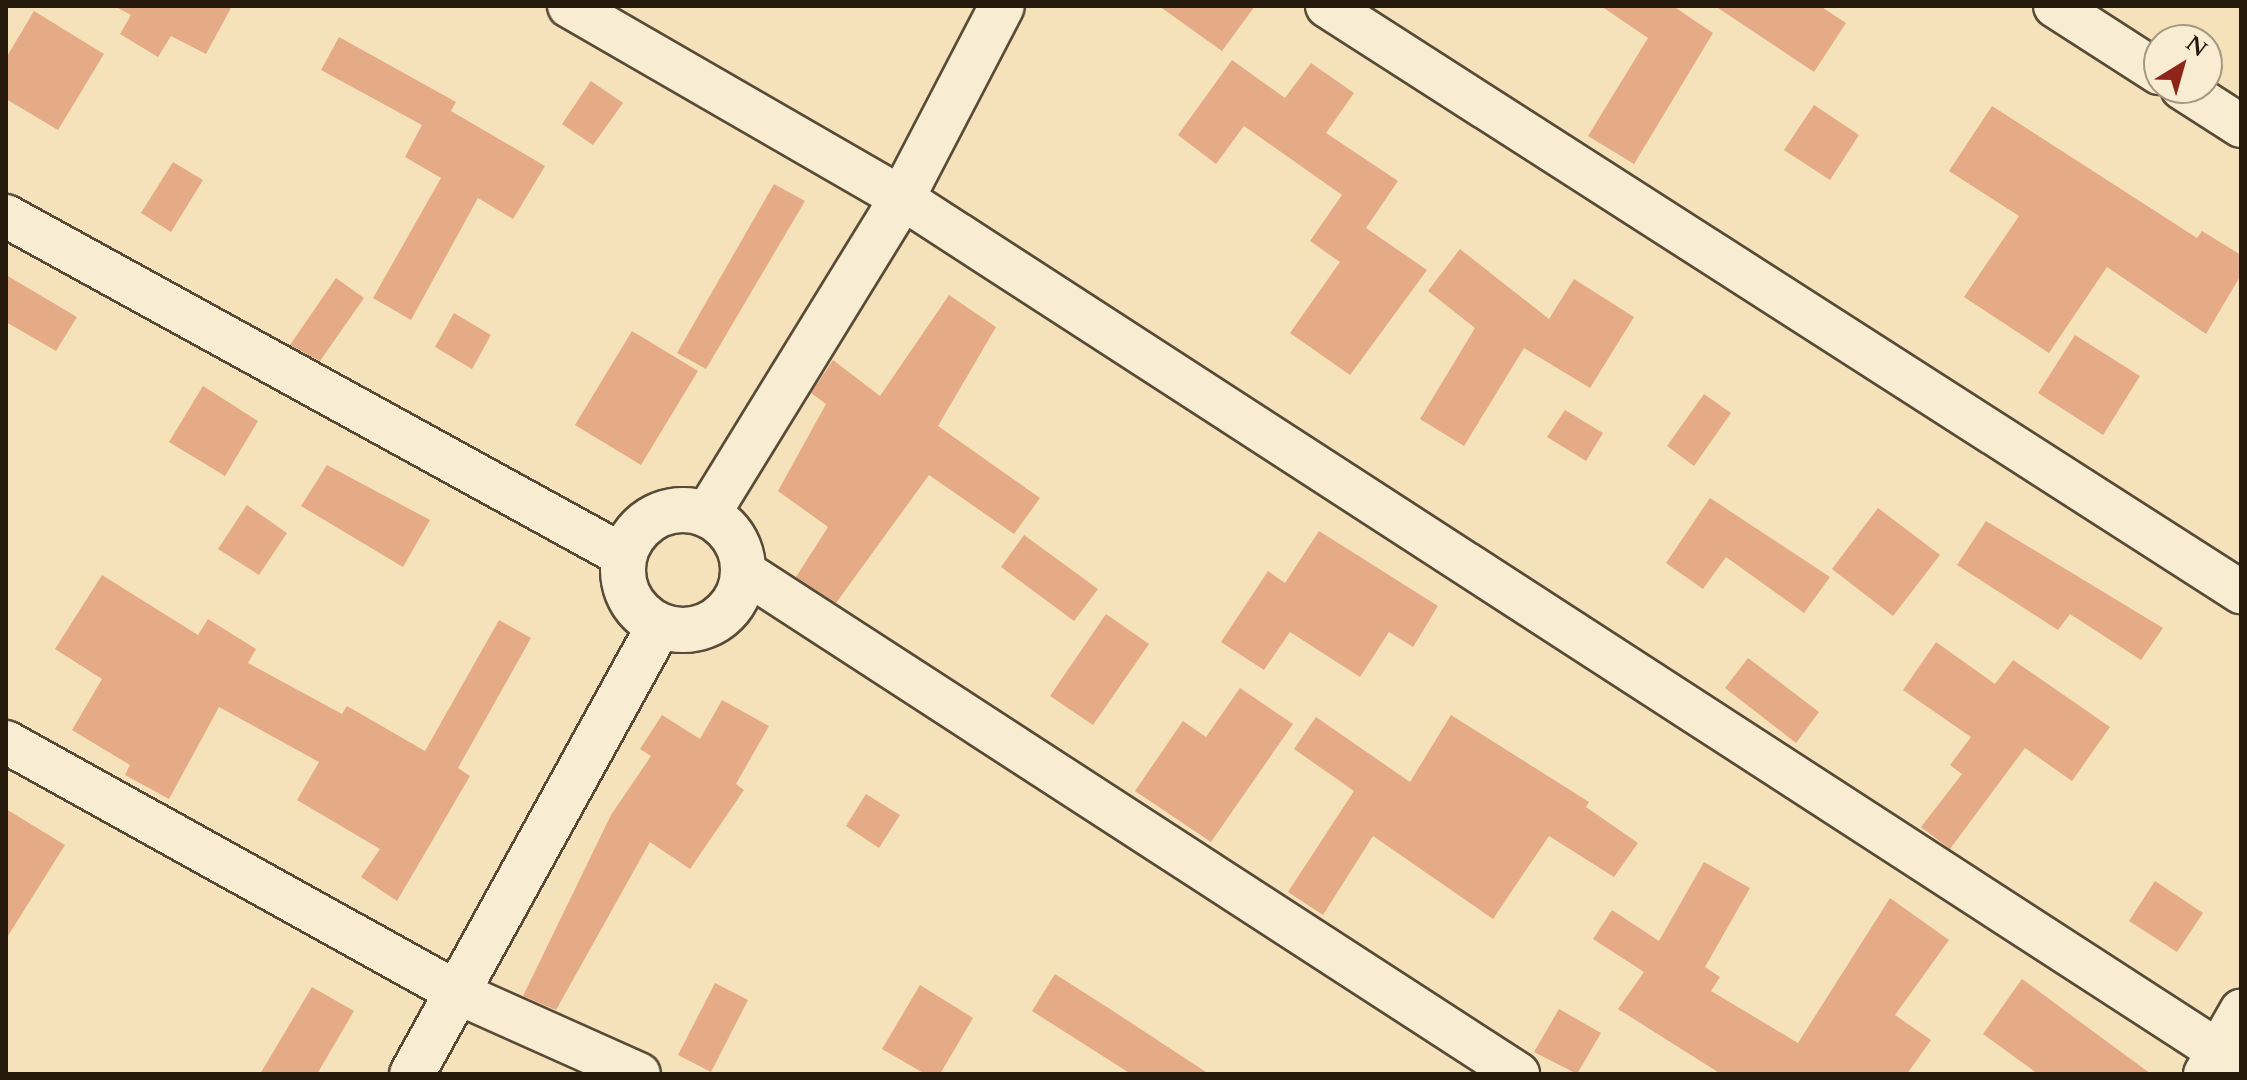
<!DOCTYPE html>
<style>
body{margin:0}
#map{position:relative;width:2247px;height:1080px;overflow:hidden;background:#f5e2ba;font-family:Cardo,serif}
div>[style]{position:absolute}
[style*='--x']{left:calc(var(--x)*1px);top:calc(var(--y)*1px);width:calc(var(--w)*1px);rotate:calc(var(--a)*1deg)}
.building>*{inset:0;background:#e4ab86}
.roads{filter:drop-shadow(2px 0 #594b38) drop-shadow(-2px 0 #594b38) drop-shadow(0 2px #594b38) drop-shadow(0 -2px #594b38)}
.street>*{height:42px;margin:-21px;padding:0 21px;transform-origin:21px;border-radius:21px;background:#f8ecd2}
.secondary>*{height:44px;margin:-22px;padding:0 22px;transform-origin:22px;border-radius:22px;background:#f8ecd2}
.secondary>.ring{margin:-22px;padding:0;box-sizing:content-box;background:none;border:44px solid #f8ecd2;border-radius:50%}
span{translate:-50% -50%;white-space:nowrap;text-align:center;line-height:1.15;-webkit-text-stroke:8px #f8ecd2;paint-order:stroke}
.frame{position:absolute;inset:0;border:8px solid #25190c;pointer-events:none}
.north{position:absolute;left:2143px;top:24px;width:80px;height:80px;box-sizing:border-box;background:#f8ecd2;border:2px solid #a49883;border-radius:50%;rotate:37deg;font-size:22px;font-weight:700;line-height:32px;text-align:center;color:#25190c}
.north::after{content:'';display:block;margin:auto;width:28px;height:36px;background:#8f2418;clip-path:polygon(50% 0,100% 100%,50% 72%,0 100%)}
</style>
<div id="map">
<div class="building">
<i style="clip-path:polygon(114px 6px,232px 6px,206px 54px,171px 36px,158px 57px,120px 34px,131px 15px)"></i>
<i style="clip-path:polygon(1159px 6px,1255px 6px,1222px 51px)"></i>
<i style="clip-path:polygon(1601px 6px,1673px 6px,1713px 33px,1634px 164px,1588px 136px,1648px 38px)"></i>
<i style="clip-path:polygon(1715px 6px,1820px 6px,1846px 23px,1814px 72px)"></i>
<i style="clip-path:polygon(34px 11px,104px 54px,58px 130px,6px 99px,6px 58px)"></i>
<i style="clip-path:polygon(339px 37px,456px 102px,451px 111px,545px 166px,513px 219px,478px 198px,411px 320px,373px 298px,441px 178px,405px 157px,422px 125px,321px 70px)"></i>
<i style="clip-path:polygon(1232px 60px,1285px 98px,1311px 63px,1354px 93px,1326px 133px,1398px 181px,1366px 228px,1427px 270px,1350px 375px,1290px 333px,1340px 262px,1310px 241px,1342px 195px,1244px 126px,1216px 164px,1178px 135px)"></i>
<i style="clip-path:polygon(591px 81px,623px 103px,593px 145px,562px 124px)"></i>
<i style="clip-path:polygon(1814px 105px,1859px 135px,1830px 180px,1784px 150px)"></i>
<i style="clip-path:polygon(1992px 106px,2197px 238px,2202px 231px,2241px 255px,2241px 275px,2206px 334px,2107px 267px,2049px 353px,1964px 297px,2019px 216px,1949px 171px)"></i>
<i style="clip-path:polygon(173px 162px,203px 180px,171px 232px,141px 213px)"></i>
<i style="clip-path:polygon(774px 184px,805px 201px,706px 369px,677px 353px)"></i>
<i style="clip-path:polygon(1460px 249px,1549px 319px,1574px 279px,1634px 317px,1590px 388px,1524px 348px,1464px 446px,1420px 419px,1475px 328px,1428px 291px)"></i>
<i style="clip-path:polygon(6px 275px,77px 317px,56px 351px,6px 322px)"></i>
<i style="clip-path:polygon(336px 278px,364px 298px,320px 361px,290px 345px)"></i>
<i style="clip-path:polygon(949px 295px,996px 327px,938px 426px,1040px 498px,1014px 534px,929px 475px,836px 603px,796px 577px,828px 527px,778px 491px,826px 404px,811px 393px,833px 360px,880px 396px)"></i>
<i style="clip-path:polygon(454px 313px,491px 335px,472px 369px,435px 347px)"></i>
<i style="clip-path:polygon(632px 331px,698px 371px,641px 465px,575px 425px)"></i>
<i style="clip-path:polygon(2075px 335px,2140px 376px,2103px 435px,2038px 393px)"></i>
<i style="clip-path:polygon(203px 386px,258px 421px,225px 476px,169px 442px)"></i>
<i style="clip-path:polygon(1704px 394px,1731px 413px,1694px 466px,1667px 446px)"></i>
<i style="clip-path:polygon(1565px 410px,1603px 433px,1586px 461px,1547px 437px)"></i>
<i style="clip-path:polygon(327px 465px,430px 520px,403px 567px,301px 506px)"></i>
<i style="clip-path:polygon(1710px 498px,1830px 577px,1804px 613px,1726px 557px,1703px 589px,1666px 563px)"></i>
<i style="clip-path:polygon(247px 505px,287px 533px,259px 575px,218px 549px)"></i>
<i style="clip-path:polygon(1878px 508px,1940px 555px,1893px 616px,1832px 569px)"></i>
<i style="clip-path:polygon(1986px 521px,2163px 628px,2141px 660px,2070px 614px,2058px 630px,1957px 565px)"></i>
<i style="clip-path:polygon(1319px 531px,1438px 606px,1413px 647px,1389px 632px,1360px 677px,1290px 632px,1264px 670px,1221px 642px,1268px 571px,1285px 583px)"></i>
<i style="clip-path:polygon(1024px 535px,1098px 589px,1074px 621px,1001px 567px)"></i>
<i style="clip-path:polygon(102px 575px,198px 635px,208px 619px,256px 649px,248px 663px,342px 714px,347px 706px,425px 751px,499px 620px,531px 638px,458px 768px,470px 776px,397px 901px,361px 877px,380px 849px,297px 800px,319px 762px,219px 707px,169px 799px,125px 775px,130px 765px,72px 730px,102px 679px,55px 649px)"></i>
<i style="clip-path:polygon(1106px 614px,1149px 644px,1093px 725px,1050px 696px)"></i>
<i style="clip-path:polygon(1936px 642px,1995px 684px,2013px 660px,2110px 727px,2072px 781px,2025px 748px,1950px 849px,1921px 827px,1962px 774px,1950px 765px,1971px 737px,1903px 690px)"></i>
<i style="clip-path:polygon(1748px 658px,1819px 712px,1796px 743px,1725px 688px)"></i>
<i style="clip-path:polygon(1240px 688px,1293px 724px,1211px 842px,1135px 791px,1183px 721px,1206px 737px)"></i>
<i style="clip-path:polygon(722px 700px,769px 726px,736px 784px,744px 790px,690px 869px,650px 842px,556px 1010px,523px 996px,611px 815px,651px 756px,640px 749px,662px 715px,700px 739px)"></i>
<i style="clip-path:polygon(1451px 715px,1589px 802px,1586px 807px,1638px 843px,1614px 877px,1549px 836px,1493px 919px,1373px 836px,1323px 915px,1288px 892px,1354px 791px,1294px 749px,1316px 717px,1410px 782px)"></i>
<i style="clip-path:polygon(866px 794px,900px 815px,879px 848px,846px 826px)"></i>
<i style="clip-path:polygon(6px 809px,65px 845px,6px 939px)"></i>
<i style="clip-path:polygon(1704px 862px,1750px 888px,1705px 967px,1720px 977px,1711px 991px,1798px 1043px,1890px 898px,1949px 940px,1895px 1015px,1931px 1040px,1907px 1074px,1721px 1074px,1618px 1009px,1644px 972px,1593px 939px,1612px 910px,1659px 941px)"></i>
<i style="clip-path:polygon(2155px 881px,2203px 913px,2177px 952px,2129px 921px)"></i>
<i style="clip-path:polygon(1055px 974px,1110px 1009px,1209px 1074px,1131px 1074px,1032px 1011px)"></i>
<i style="clip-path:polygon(2022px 979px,2151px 1074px,2038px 1074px,1983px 1034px)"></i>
<i style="clip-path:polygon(715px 983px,748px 1000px,711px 1072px,678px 1055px)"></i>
<i style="clip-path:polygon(920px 985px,973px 1018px,940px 1074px,925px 1074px,882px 1049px)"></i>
<i style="clip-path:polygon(312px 987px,354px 1011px,317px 1074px,260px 1074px)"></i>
<i style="clip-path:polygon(1559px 1009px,1601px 1033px,1577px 1074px,1534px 1052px)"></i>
</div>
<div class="roads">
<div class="street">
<i style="--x:569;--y:6;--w:384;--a:30"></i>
<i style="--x:902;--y:198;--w:1596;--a:32.95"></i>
<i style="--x:1327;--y:6;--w:1086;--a:32.67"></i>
<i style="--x:2055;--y:6;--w:124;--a:32.8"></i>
<i style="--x:2182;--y:88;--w:70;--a:32.8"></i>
<i style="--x:6;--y:216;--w:705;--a:28.82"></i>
<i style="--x:743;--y:571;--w:924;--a:32.98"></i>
<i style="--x:6;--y:742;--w:519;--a:29.03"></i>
<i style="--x:460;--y:994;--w:196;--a:24.1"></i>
<i style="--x:2205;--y:1074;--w:73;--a:-60.3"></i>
</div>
<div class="secondary">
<i class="ring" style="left:623px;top:510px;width:76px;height:76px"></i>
<i style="--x:707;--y:515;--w:372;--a:-58.4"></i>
<i style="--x:902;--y:198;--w:216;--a:-62.5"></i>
<i style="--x:412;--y:1074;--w:512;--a:-61.13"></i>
</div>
</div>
<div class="frame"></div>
<div class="north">N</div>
</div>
